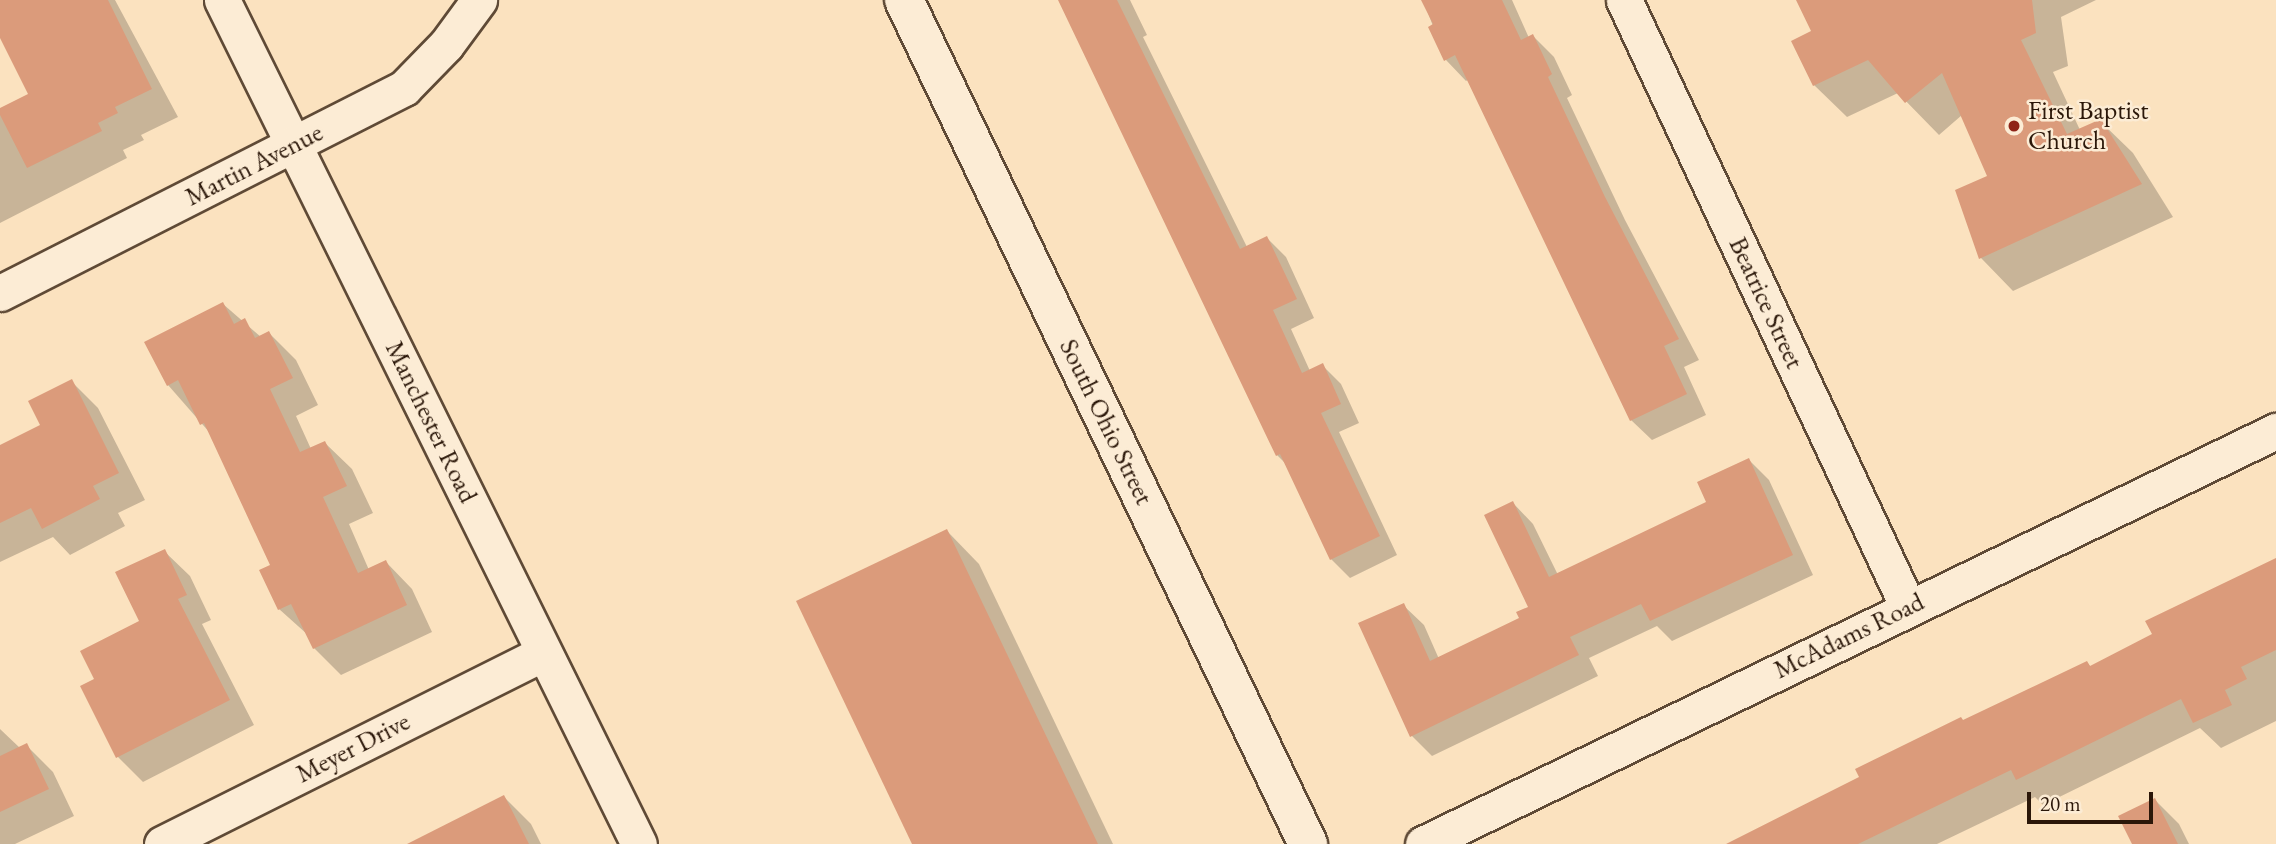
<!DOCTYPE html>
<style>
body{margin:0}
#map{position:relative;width:2276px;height:844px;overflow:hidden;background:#fbe2bf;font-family:"EB Garamond",serif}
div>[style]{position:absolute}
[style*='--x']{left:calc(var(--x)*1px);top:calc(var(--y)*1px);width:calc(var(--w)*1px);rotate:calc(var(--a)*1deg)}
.shadow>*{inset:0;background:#0003}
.building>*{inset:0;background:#db9b7b}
.roads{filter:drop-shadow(2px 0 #5f4a36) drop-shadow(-2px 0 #5f4a36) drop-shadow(0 2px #5f4a36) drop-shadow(0 -2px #5f4a36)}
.minor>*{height:35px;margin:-17.5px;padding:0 17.5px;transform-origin:17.5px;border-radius:17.5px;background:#fcecd5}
.secondary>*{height:38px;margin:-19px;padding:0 19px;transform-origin:19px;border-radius:19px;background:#fcecd5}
.dots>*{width:19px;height:19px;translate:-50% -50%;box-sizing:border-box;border:4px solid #fcecd5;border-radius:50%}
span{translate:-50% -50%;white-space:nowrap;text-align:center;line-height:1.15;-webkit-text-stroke:5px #fcecd5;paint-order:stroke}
.poi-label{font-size:26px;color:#2b1709}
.left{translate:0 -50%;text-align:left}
.street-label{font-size:26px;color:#2b1709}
.scale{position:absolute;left:2027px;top:792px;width:126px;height:32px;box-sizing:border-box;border:4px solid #2b1709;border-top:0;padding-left:9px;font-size:21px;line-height:24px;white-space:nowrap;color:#2b1709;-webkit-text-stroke:5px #fcecd5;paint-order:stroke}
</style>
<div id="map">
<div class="shadow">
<i style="clip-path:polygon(0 0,115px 0,178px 117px,141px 135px,144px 140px,123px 150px,127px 158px,0 223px,0 110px,31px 95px,0 35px)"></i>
<i style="clip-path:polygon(1060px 0,1130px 0,1147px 35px,1143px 37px,1247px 247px,1267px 238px,1286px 257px,1314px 318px,1291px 329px,1310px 371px,1322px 365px,1341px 384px,1359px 423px,1339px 432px,1397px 555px,1350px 578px,1331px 559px,1287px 465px,1277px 455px)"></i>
<i style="clip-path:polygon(1423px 0,1512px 0,1529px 38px,1533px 36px,1554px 57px,1572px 95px,1567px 98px,1625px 220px,1699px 360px,1684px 367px,1706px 415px,1652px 440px,1631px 420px,1469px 79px,1466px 81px,1446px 60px)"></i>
<i style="clip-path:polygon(1798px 0,2096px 0,2061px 17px,2068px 66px,2053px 72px,2080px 130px,2100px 121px,2133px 153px,2173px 217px,2013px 291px,1981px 258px,1989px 177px,1962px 115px,1939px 135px,1898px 93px,1847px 117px,1814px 85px,1814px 32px)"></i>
<i style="clip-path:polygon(223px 304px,261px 337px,269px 333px,296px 360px,318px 405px,296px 416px,311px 449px,325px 443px,352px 469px,373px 513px,349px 524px,369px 570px,386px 562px,412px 589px,432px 632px,341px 675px,314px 648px,308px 635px,279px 609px,272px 566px,210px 433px,168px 385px)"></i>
<i style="clip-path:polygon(71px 381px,98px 408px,145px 500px,118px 513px,125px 526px,70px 555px,53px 537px,0 562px,0 450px,43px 425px)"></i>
<i style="clip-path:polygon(1749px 460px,1769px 480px,1813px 575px,1672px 641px,1657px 626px,1589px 658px,1598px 676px,1432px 756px,1412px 736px,1403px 605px,1424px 625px,1439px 659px,1521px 619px,1530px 607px,1513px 503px,1533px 524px,1558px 575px,1709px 503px)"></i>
<i style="clip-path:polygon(947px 531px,979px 564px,1113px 844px,914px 844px)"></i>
<i style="clip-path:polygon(164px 551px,190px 576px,211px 620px,202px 624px,254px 725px,143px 782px,118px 757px,96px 680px,142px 622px)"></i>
<i style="clip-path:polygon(2276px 560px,2276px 721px,2221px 748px,2200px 728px,2043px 805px,2035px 797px,1937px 844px,1729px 844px,2087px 663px,2091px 667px,2155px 635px)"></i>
<i style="clip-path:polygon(0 729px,20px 748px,26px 745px,53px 772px,74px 816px,15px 844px,0 844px)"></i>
<i style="clip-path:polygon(504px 797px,531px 824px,541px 844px,411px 844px)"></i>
<i style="clip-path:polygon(2155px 800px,2179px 824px,2189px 844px,2134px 844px)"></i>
</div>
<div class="building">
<i style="clip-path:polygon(0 0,108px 0,152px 89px,115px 107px,118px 113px,98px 123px,102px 131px,27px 168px,0 115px,0 108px,28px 94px,0 38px)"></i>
<i style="clip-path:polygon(1058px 0,1117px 0,1240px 249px,1267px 236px,1297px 299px,1273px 310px,1302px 373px,1323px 363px,1341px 404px,1321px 413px,1380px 536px,1330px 560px,1280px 454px,1276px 456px)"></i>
<i style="clip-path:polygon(1421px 0,1502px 0,1521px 40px,1533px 34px,1552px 74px,1548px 77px,1605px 197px,1679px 339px,1664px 346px,1687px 394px,1630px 421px,1455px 55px,1444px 61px,1428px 27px,1433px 24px)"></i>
<i style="clip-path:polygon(1796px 0,2032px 0,2036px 33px,2021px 40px,2067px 134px,2101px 119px,2142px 184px,1979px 259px,1955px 190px,1987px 176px,1942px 73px,1905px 103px,1868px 60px,1813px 86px,1791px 41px,1811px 31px)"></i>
<i style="clip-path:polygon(223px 302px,234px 324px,245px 318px,255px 338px,269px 331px,293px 378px,270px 389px,300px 452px,325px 441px,347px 486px,323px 497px,358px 573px,386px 560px,407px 605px,313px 649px,291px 604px,278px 610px,259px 570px,270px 565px,204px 423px,200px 425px,178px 380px,167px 386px,144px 342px)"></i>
<i style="clip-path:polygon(72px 379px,119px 473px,93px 486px,100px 499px,42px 529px,31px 508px,0 523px,0 445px,40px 425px,28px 401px)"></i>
<i style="clip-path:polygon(1749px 458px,1793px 555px,1650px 621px,1641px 604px,1570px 637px,1579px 655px,1410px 737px,1358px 623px,1404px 603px,1430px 661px,1519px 618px,1516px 612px,1528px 607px,1484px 515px,1513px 501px,1549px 577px,1706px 502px,1697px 482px)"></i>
<i style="clip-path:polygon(947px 529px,1098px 844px,912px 844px,796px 601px)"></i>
<i style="clip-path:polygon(165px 549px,187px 595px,178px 599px,230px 700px,116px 758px,80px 686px,94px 679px,80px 651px,139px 621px,115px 572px)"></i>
<i style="clip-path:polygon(2276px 558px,2276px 650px,2241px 667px,2247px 679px,2225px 690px,2232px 705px,2193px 723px,2181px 699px,2016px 780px,2011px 770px,1858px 844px,1726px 844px,1859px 777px,1855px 769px,1961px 717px,1963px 720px,2087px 661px,2090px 666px,2152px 634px,2145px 621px)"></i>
<i style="clip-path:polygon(27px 743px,49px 789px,0 812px,0 756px)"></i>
<i style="clip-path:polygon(504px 795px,529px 844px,407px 844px)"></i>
<i style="clip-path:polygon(2155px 798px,2178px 844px,2132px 844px,2118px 816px)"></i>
</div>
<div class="roads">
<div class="minor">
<i style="--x:222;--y:0;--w:941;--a:63.71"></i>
<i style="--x:1624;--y:0;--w:670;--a:64.93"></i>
<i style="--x:0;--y:293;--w:453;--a:-26.9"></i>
<i style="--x:404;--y:88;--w:60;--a:-45.7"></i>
<i style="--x:446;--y:45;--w:56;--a:-53.7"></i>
<i style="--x:162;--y:844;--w:427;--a:-26.6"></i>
<i style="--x:1423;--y:844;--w:948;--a:-25.84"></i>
</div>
<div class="secondary">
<i style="--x:904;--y:0;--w:936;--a:64.42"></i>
</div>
</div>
<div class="dots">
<i style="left:2014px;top:126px;background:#8f2418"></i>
</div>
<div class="poi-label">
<span class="left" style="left:2028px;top:126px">First Baptist<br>Church</span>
</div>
<div class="street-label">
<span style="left:254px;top:165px;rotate:-27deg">Martin Avenue</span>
<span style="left:1766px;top:303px;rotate:65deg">Beatrice Street</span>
<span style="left:431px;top:422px;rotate:64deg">Manchester Road</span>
<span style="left:1106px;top:422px;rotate:64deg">South Ohio Street</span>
<span style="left:1849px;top:636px;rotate:-26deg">McAdams Road</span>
<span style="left:353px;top:748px;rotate:-27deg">Meyer Drive</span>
</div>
<div class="scale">20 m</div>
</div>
